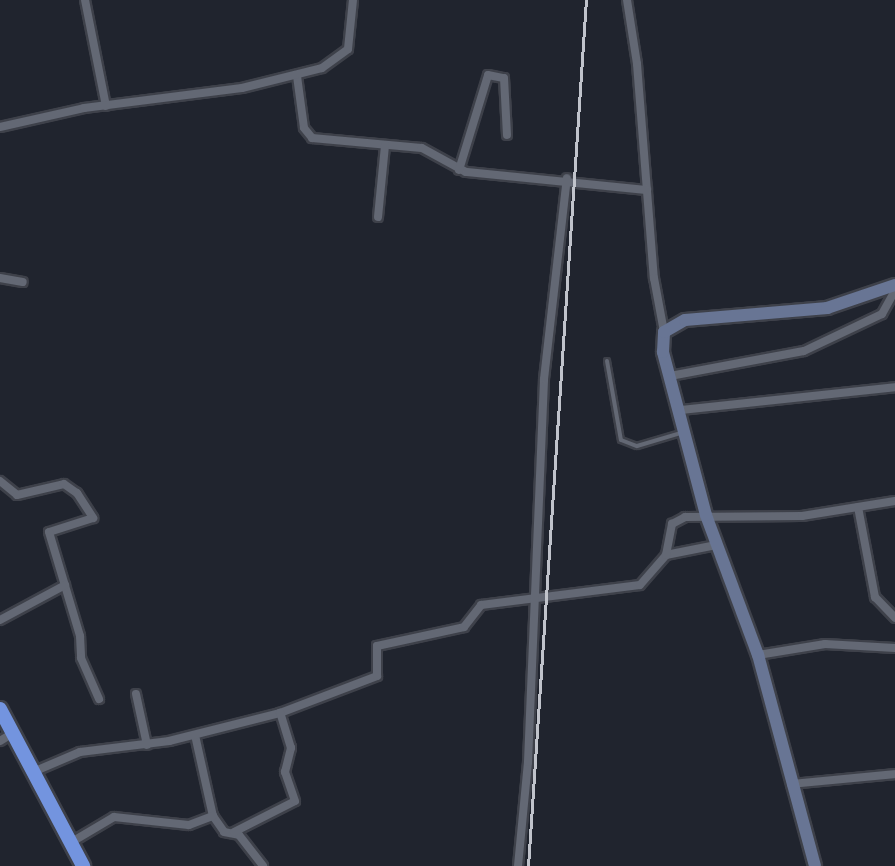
<!DOCTYPE html>
<style>
body{margin:0}
#map{position:relative;width:895px;height:866px;overflow:hidden;background:#20242e;font-family:Barlow,sans-serif}
div>[style]{position:absolute}
[style*='--x']{left:calc(var(--x)*1px);top:calc(var(--y)*1px);width:calc(var(--w)*1px);rotate:calc(var(--a)*1deg)}
.roads{filter:drop-shadow(2px 0 #3e414a) drop-shadow(-2px 0 #3e414a) drop-shadow(0 2px #3e414a) drop-shadow(0 -2px #3e414a)}
.lane>*{height:4px;margin:-2px;padding:0 2px;transform-origin:2px;border-radius:2px;background:#636874}
.street>*{height:8px;margin:-4px;padding:0 4px;transform-origin:4px;border-radius:4px;background:#636874}
.secondary>*{height:12px;margin:-6px;padding:0 6px;transform-origin:6px;border-radius:6px;background:#687594}
.highway>*{height:14px;margin:-7px;padding:0 7px;transform-origin:7px;border-radius:7px;background:#7394df}
.rail>*{height:3px;margin:-1.5px;padding:0 1.5px;transform-origin:1.5px;border-radius:1.5px;background:#c0c3cb}
span{translate:-50% -50%;white-space:nowrap;text-align:center;line-height:1.15;-webkit-text-stroke:6px #0c0e12;paint-order:stroke}
</style>
<div id="map">
<div class="roads">
<div class="lane">
<i style="--x:607;--y:361;--w:80;--a:80"></i>
<i style="--x:621;--y:440;--w:17;--a:21"></i>
<i style="--x:637;--y:446;--w:46;--a:-16.5"></i>
</div>
<div class="street">
<i style="--x:85;--y:0;--w:108;--a:78.8"></i>
<i style="--x:627;--y:0;--w:65;--a:81.1"></i>
<i style="--x:637;--y:64;--w:215;--a:85.5"></i>
<i style="--x:654;--y:278;--w:55;--a:79.5"></i>
<i style="--x:297;--y:76;--w:52;--a:82.3"></i>
<i style="--x:304;--y:128;--w:13;--a:51"></i>
<i style="--x:312;--y:138;--w:110;--a:5.2"></i>
<i style="--x:422;--y:148;--w:50;--a:28.6"></i>
<i style="--x:466;--y:172;--w:182;--a:5.7"></i>
<i style="--x:0;--y:127;--w:86;--a:-12.7"></i>
<i style="--x:84;--y:108;--w:159;--a:-7.2"></i>
<i style="--x:242;--y:88;--w:82;--a:-14"></i>
<i style="--x:322;--y:68;--w:32;--a:-36"></i>
<i style="--x:348;--y:49;--w:49;--a:-84.2"></i>
<i style="--x:459;--y:170;--w:99;--a:-73"></i>
<i style="--x:488;--y:75;--w:16;--a:11"></i>
<i style="--x:504;--y:78;--w:57;--a:87"></i>
<i style="--x:378;--y:217;--w:72;--a:-84.4"></i>
<i style="--x:0;--y:278;--w:23;--a:10"></i>
<i style="--x:670;--y:376;--w:136;--a:-10.6"></i>
<i style="--x:804;--y:351;--w:86;--a:-25.4"></i>
<i style="--x:882;--y:314;--w:26;--a:-61"></i>
<i style="--x:681;--y:410;--w:215;--a:-6.1"></i>
<i style="--x:0;--y:481;--w:22;--a:39"></i>
<i style="--x:17;--y:495;--w:48;--a:-13.2"></i>
<i style="--x:64;--y:484;--w:16;--a:35"></i>
<i style="--x:77;--y:493;--w:30;--a:57"></i>
<i style="--x:93;--y:518;--w:46;--a:162.3"></i>
<i style="--x:49;--y:532;--w:109;--a:73.4"></i>
<i style="--x:80;--y:636;--w:22;--a:87"></i>
<i style="--x:81;--y:658;--w:45;--a:66.3"></i>
<i style="--x:858;--y:507;--w:92;--a:79.3"></i>
<i style="--x:875;--y:597;--w:29;--a:46"></i>
<i style="--x:666;--y:555;--w:51;--a:-11.3"></i>
<i style="--x:0;--y:620;--w:74;--a:-28.3"></i>
<i style="--x:758;--y:655;--w:68;--a:-9.3"></i>
<i style="--x:825;--y:644;--w:70;--a:3.3"></i>
<i style="--x:136;--y:694;--w:52;--a:77.8"></i>
<i style="--x:195;--y:735;--w:83;--a:77.5"></i>
<i style="--x:213;--y:816;--w:19;--a:55"></i>
<i style="--x:224;--y:832;--w:15;--a:11"></i>
<i style="--x:239;--y:835;--w:39;--a:52"></i>
<i style="--x:0;--y:741;--w:15;--a:-32"></i>
<i style="--x:33;--y:772;--w:51;--a:-23.1"></i>
<i style="--x:80;--y:752;--w:90;--a:-7"></i>
<i style="--x:169;--y:741;--w:114;--a:-14.2"></i>
<i style="--x:280;--y:713;--w:104;--a:-20.9"></i>
<i style="--x:377;--y:676;--w:30;--a:-90"></i>
<i style="--x:377;--y:646;--w:89;--a:-12.3"></i>
<i style="--x:464;--y:627;--w:28;--a:-52"></i>
<i style="--x:481;--y:605;--w:160;--a:-7.2"></i>
<i style="--x:640;--y:585;--w:40;--a:-49"></i>
<i style="--x:666;--y:555;--w:32;--a:-79"></i>
<i style="--x:672;--y:524;--w:15;--a:-28"></i>
<i style="--x:685;--y:517;--w:117;--a:-0.5"></i>
<i style="--x:802;--y:516;--w:94;--a:-9.2"></i>
<i style="--x:791;--y:784;--w:104;--a:-5.5"></i>
<i style="--x:234;--y:832;--w:68;--a:-26.9"></i>
<i style="--x:295;--y:801;--w:31;--a:-109"></i>
<i style="--x:285;--y:772;--w:25;--a:-76"></i>
<i style="--x:291;--y:748;--w:37;--a:-107"></i>
<i style="--x:70;--y:843;--w:51;--a:-30.6"></i>
<i style="--x:114;--y:817;--w:75;--a:6.1"></i>
<i style="--x:189;--y:825;--w:26;--a:-21"></i>
<i style="--x:518;--y:866;--w:104;--a:-84.5"></i>
<i style="--x:528;--y:762;--w:383;--a:-87.6"></i>
<i style="--x:544;--y:379;--w:202;--a:-83.5"></i>
</div>
<div class="secondary">
<i style="--x:815;--y:866;--w:219;--a:-105.1"></i>
<i style="--x:758;--y:655;--w:149;--a:-110.4"></i>
<i style="--x:706;--y:515;--w:169;--a:-104.8"></i>
<i style="--x:663;--y:352;--w:20;--a:-87"></i>
<i style="--x:664;--y:332;--w:24;--a:-30"></i>
<i style="--x:685;--y:320;--w:143;--a:-4.8"></i>
<i style="--x:827;--y:308;--w:72;--a:-18.7"></i>
</div>
<div class="highway">
<i style="--x:0;--y:709;--w:178;--a:62.1"></i>
</div>
</div>
<div class="rail">
<i style="--x:528;--y:866;--w:868;--a:-86.17"></i>
</div>
</div>
